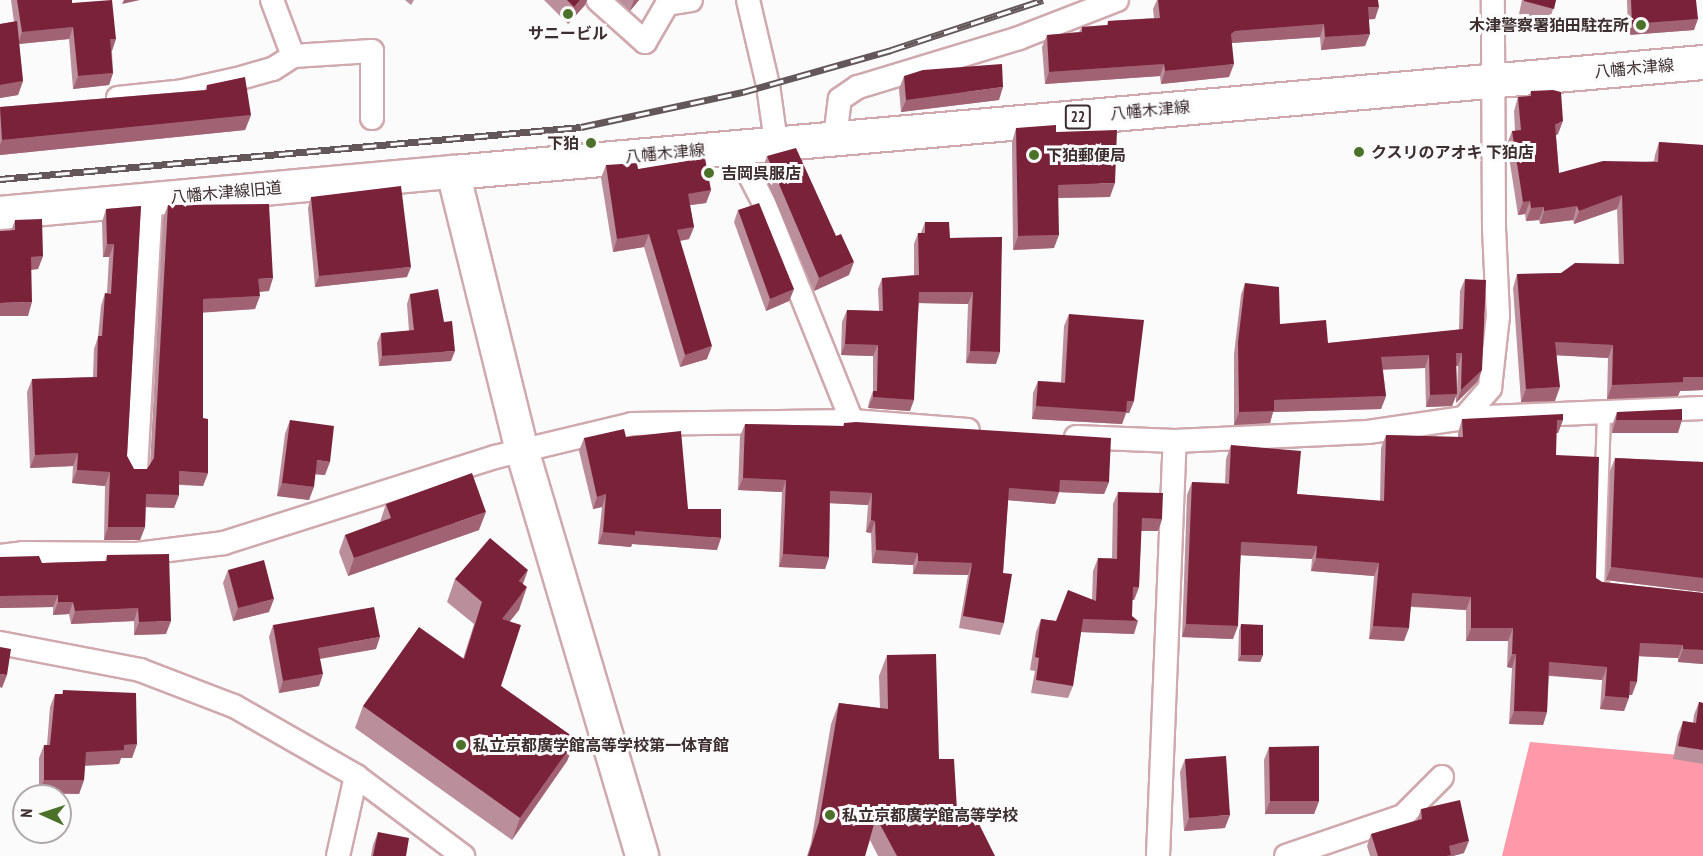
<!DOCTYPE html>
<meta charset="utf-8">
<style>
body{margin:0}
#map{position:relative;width:1703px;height:856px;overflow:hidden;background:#fbfbfb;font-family:"PT Sans Narrow","Noto Sans JP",sans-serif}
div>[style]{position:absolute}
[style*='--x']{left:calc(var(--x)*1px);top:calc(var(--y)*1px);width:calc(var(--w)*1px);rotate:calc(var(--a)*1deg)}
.forest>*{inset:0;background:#fe99aa}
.roads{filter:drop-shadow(2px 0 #cfa9ae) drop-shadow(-2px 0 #cfa9ae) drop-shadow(0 2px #cfa9ae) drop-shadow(0 -2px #cfa9ae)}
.lane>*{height:12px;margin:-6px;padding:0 6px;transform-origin:6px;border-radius:6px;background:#fff}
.street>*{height:22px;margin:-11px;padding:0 11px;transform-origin:11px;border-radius:11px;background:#fff}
.secondary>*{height:32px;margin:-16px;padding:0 16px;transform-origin:16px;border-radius:16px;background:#fff}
.primary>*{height:33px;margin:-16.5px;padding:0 16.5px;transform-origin:16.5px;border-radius:16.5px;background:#fff}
.rail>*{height:7px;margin-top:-3.5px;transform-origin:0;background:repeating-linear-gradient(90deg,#fbfbfb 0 14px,#635759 0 28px);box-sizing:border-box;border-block:2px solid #635759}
.wall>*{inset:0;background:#ba8e9a}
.shaded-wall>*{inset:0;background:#a16373}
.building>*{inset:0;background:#7a2239}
.dots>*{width:16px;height:16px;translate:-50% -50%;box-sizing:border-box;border:3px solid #fbfbfb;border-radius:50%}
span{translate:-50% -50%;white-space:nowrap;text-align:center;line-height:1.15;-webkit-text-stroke:6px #fbfbfb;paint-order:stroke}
.shield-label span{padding:2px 4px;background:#fbfbfb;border:2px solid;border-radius:4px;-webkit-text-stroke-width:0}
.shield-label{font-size:15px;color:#3c2d2f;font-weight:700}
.poi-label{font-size:16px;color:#3c2d2f;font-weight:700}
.right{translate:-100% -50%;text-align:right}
.left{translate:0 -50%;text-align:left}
.street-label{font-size:16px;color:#3c2d2f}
.north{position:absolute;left:12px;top:784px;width:60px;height:60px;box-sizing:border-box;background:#fbfbfb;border:2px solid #afa9a9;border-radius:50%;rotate:273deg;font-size:16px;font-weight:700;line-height:24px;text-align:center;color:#3c2d2f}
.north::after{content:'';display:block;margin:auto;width:21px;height:27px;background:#4c712a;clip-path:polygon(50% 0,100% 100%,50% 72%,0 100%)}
</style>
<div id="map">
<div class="forest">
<i style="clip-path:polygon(1530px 742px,1703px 757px,1703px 856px,1502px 856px)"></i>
</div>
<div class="roads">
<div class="lane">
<i style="--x:1604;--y:588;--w:6;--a:-171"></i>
<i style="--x:1598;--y:587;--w:175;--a:-88"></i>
</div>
<div class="street">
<i style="--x:272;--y:0;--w:60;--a:69.4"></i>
<i style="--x:293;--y:56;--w:79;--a:-3.6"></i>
<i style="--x:372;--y:51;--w:67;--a:90"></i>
<i style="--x:598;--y:0;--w:63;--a:41.8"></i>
<i style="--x:645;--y:42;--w:44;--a:-59.9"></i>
<i style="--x:667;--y:4;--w:24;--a:-9"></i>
<i style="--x:748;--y:0;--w:87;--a:76.8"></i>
<i style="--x:768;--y:85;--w:59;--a:82.1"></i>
<i style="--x:118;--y:98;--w:65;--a:-6.1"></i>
<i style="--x:183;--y:91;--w:55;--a:-12.5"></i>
<i style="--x:237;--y:79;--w:37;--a:-16"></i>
<i style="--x:273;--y:69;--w:24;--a:-33"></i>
<i style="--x:835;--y:138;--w:39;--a:-83"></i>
<i style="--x:840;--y:99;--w:22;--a:-34"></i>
<i style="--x:858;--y:87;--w:168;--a:-16.9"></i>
<i style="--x:1019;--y:38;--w:105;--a:-21.2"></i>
<i style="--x:735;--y:147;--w:65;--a:62.7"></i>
<i style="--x:765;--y:205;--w:233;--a:68.1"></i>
<i style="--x:852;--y:421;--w:116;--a:4.4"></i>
<i style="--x:1464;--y:418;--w:40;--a:-49"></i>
<i style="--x:1490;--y:388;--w:72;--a:-83.7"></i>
<i style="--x:1498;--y:316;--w:89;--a:-92.6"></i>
<i style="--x:1494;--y:227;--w:227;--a:-90.3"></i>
<i style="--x:1076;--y:437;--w:99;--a:2.3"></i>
<i style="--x:1175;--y:441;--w:193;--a:-2.7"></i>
<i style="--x:1368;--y:432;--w:97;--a:-8.3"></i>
<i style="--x:1464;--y:418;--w:239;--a:-2.4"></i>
<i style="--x:136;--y:470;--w:271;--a:-86.8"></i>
<i style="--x:0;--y:556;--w:23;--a:-7"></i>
<i style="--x:23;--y:553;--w:114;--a:0.5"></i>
<i style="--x:137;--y:554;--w:88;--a:-7.2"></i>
<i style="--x:224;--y:543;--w:284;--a:-17.6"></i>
<i style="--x:495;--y:457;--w:141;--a:-13.5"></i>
<i style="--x:632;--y:424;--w:220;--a:-0.8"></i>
<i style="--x:0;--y:643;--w:143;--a:10.9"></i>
<i style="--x:140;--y:670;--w:101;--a:21"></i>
<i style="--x:234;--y:706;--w:141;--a:29.8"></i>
<i style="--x:356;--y:776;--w:134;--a:36.8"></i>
<i style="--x:338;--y:856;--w:82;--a:-77.3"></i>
<i style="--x:1158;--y:856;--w:415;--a:-87.7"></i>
<i style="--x:1286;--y:856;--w:124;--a:-18.9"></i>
<i style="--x:1403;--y:816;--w:55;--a:-45"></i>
</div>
<div class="secondary">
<i style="--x:0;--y:213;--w:455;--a:-5.2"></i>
<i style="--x:453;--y:172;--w:286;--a:76.1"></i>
<i style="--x:522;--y:450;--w:423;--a:73.5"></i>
</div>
<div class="primary">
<i style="--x:453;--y:172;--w:1255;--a:-5.03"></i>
</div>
</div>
<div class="rail">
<i style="--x:0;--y:179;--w:583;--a:-5.11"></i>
<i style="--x:581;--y:127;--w:166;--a:-12.2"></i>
<i style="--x:743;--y:92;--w:154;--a:-15.8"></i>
<i style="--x:891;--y:50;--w:160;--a:-18.2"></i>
</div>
<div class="wall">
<i style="clip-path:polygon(11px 0,72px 0,72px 3px,112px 51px,113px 73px,109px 85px,73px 89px,69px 39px,19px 44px,23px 81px,18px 95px,0 98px,0 24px,14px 22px)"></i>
<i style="clip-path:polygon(405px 0,414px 0,411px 5px)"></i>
<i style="clip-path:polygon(544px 0,587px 0,585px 5px,568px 24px)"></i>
<i style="clip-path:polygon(618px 0,639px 0,630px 11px)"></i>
<i style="clip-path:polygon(1157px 0,1378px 0,1375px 19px,1369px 19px,1365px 46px,1321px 50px,1320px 37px,1232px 43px,1229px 77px,1161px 84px,1160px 76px,1045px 84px,1042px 47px,1047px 35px,1079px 32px,1082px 27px,1107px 25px,1108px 21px,1154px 18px,1153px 9px)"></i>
<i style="clip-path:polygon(1522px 0,1556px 0,1549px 22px,1519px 14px)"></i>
<i style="clip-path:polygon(1627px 0,1696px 0,1694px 30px,1628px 35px)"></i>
<i style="clip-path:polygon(904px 76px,999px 100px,901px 112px,899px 89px)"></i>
<i style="clip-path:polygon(207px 85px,251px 115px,245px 130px,0 155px,0 107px,205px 90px)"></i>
<i style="clip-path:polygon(1531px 91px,1558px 134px,1556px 135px,1559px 173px,1654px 161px,1655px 155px,1659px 142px,1703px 145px,1703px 390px,1680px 391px,1678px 396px,1607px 399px,1608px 358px,1557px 355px,1555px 401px,1521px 402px,1513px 288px,1517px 274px,1561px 273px,1619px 264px,1617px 209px,1574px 224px,1573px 220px,1540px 224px,1539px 220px,1526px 221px,1525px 214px,1518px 215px,1507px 144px,1512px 131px,1515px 131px,1514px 111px,1518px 97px,1529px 96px)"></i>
<i style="clip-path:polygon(1016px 128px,1056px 132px,1110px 197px,1058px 198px,1054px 248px,1013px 250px,1012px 142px)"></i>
<i style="clip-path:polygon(767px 156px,849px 275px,814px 291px,762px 170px)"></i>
<i style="clip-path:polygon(606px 165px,638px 169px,711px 190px,706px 203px,690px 205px,694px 227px,689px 239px,680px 241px,707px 359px,680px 367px,644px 247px,613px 252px,601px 178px)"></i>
<i style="clip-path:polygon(311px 197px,407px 277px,315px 287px,308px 208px)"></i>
<i style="clip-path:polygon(168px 205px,269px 291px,259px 292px,255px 309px,203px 312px,203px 418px,208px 473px,203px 486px,179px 485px,179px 495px,174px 508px,146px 507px,145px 527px,140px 540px,104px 540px,105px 486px,72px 483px,73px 466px,30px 468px,27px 392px,32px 379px,93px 377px,94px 349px,98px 337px,101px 306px,105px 293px,107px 293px,109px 257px,103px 257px,102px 222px,106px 209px,141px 206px,127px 456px,134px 469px,147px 469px,150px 465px,163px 218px)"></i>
<i style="clip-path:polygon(738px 210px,794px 289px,789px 301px,766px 311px,734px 222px)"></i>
<i style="clip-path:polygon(15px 220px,43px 256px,38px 269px,31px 270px,28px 316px,11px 231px)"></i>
<i style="clip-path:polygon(925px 222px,950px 238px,1002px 237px,996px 364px,966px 363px,968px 304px,919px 303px,910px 411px,868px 408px,869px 402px,873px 391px,873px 356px,841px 355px,842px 322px,847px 310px,879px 311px,878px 289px,882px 278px,914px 275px,914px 244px,918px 233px,921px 233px)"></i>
<i style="clip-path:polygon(evenodd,1465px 279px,1482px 370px,1477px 382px,1456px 403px,1456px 394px,1452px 406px,1426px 407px,1425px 368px,1383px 369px,1386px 396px,1381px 409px,1273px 412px,1270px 423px,1234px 425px,1234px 354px,1241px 295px,1245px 283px,1280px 324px,1328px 343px,1459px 330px,1460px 291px,1465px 279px,1456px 366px,1458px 366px,1457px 390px,1456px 366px)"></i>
<i style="clip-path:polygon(410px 294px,451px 361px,379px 366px,377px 343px,381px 333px,409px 331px,407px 304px)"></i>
<i style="clip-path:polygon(1069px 314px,1134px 401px,1129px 413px,1126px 413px,1122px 424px,1032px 419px,1033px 393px,1038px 381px,1061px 382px,1064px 326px)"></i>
<i style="clip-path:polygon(1617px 412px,1678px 433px,1612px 433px,1612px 425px)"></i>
<i style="clip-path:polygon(1462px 419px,1563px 420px,1558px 433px,1556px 433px,1556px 455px,1596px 578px,1602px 582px,1703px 593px,1703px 664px,1678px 662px,1678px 658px,1639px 656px,1632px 695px,1629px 695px,1624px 711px,1600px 709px,1602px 680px,1549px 676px,1547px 712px,1543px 725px,1509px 724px,1512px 668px,1507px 667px,1508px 641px,1466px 641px,1466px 610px,1411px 607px,1404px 641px,1369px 639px,1374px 576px,1311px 571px,1312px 559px,1241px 555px,1233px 639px,1182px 637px,1187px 495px,1192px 482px,1225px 483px,1226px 459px,1231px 445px,1297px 494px,1380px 501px,1381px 448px,1386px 435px,1458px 437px,1458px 433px)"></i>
<i style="clip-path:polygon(290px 420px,325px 475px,315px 474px,309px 500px,277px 496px,285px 434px)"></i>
<i style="clip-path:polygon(844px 423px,1109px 482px,1104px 494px,1059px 492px,1055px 504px,1008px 500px,1003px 573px,1004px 623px,1000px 635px,959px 628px,968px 575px,913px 574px,913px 565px,872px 563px,871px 533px,866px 532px,868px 505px,830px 503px,829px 557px,825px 569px,779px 567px,782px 492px,738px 490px,740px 436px,745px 424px,843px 426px)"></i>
<i style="clip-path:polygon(626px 437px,688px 509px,717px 550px,632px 544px,631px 547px,598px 544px,602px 507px,593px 509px,579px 451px,584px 438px)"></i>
<i style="clip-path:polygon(1615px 458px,1703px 462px,1703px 592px,1606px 580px,1610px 471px)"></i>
<i style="clip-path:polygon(1118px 492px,1162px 519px,1158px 531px,1141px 531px,1139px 587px,1134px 600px,1132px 600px,1132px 616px,1134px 634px,1081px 632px,1073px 686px,1068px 698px,1031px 693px,1035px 671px,1030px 670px,1036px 632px,1041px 619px,1056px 621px,1092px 600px,1093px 571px,1098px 558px,1112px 558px,1113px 504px)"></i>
<i style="clip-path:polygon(386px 504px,479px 530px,348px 576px,339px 552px,345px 535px,380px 522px)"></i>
<i style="clip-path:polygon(107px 555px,166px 634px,134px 635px,134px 621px,71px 624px,69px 614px,53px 615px,53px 607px,0 608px,0 557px,42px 563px,105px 561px)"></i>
<i style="clip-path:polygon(228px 570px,269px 612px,233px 621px,223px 583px)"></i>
<i style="clip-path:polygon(455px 579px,523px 584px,519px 610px,510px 621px,501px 686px,576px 739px,567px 761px,512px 840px,355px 728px,363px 706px,463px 659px,474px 624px,447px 602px)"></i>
<i style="clip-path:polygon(1241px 624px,1263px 655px,1260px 662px,1238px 661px,1239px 631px)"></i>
<i style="clip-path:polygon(273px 625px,376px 649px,320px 658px,319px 686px,279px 693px,269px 637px)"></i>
<i style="clip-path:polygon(887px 655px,939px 759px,958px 827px,995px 856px,878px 856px,870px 840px,865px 856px,807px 856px,811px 843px,831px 724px,839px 703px,880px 708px,879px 676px)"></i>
<i style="clip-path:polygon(63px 690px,137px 744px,132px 758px,121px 758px,119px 764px,85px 765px,84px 780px,79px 794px,39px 793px,39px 758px,44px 745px,47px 745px,50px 707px,55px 694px,62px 694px)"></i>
<i style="clip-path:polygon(1699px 702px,1703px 703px,1703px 764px,1673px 759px,1678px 734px,1683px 721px,1693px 723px,1694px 715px)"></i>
<i style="clip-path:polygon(1269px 747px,1319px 801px,1314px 814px,1265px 814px,1264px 760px)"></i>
<i style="clip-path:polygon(1185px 759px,1225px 828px,1184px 831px,1180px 772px)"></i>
<i style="clip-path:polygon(1421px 809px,1464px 853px,1453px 856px,1370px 856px,1367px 846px,1371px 834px,1417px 820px)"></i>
<i style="clip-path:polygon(378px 832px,406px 856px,371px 856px,373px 845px)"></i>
</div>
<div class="shaded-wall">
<i style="clip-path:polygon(124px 0,140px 0,122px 4px)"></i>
<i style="clip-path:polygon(580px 0,587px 0,585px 5px,568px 24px,574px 7px)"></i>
<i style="clip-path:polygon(634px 0,639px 0,630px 11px)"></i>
<i style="clip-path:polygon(1368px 7px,1379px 7px,1375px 19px,1363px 20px)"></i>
<i style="clip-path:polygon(1698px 19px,1694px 30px,1628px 35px,1632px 24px)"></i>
<i style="clip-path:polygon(1324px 24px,1320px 37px,1231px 43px,1231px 34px,1235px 31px)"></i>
<i style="clip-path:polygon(73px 27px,69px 39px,18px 44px,22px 32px)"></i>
<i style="clip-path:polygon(1370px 34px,1365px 46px,1321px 50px,1325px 37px)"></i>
<i style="clip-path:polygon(110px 39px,116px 39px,112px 51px,106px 51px)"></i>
<i style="clip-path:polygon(1164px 64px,1160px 76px,1045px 84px,1049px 72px)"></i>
<i style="clip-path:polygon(1234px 64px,1229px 77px,1161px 84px,1165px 71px)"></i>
<i style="clip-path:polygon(113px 73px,109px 85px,73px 89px,78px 76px)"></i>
<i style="clip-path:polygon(23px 81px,18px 95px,0 98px,0 85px)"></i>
<i style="clip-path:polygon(1003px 87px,999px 100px,901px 112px,906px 100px)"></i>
<i style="clip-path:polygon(251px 115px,245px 130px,0 155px,0 145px,2px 140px)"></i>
<i style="clip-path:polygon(1563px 121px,1558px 134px,1550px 138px,1555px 125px)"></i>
<i style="clip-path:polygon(1115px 183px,1110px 197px,1053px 198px,1058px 185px)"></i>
<i style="clip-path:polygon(711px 190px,706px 203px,684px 206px,688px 194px)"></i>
<i style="clip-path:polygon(1622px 195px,1617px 209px,1574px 224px,1579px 211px)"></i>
<i style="clip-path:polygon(1530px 201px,1525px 214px,1518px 215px,1523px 202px)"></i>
<i style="clip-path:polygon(1577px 206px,1573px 220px,1540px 224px,1544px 211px)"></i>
<i style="clip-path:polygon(1544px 207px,1539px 220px,1526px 221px,1531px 208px)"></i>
<i style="clip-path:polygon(694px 227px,689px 239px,673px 242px,677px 230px)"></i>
<i style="clip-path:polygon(649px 234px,644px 247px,613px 252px,617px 239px)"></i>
<i style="clip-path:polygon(1059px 235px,1054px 248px,1013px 250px,1018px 236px)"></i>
<i style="clip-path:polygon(107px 244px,114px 244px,109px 257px,103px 257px)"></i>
<i style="clip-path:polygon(43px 256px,38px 269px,26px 270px,31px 257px)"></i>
<i style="clip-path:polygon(854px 262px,849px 275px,814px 291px,819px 278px)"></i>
<i style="clip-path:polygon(411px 267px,407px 277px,315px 287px,319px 276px)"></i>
<i style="clip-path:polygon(273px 278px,269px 291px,254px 292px,258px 279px)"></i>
<i style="clip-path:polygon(794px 289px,789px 301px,766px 311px,770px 299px)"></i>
<i style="clip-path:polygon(919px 292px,973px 292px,968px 304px,915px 303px)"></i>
<i style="clip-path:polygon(260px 296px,255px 309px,198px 313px,203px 299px)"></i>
<i style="clip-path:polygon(32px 302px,28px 316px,0 316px,0 303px)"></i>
<i style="clip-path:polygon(1555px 342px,1613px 345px,1608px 358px,1550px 355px)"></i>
<i style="clip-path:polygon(845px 344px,878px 345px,873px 356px,841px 355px)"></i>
<i style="clip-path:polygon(712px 346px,707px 359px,680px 367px,685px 355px)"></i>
<i style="clip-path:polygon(455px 351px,451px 361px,379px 366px,382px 356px)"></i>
<i style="clip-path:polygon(970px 351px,1000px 352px,996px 364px,966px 363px)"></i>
<i style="clip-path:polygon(1456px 353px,1462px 353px,1458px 366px,1451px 365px)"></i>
<i style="clip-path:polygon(1429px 355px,1425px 368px,1377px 370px,1381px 357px)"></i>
<i style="clip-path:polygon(1482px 370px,1477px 382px,1456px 403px,1461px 390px)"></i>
<i style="clip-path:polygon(1683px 377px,1703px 377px,1703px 390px,1680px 391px,1678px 396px,1607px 399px,1612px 385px)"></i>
<i style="clip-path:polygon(1560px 387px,1555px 401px,1521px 402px,1526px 389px)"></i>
<i style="clip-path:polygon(1457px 394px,1452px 406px,1426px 407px,1430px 395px)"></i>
<i style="clip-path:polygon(1386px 396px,1381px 409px,1273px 412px,1270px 423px,1234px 425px,1239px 412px,1274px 400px)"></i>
<i style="clip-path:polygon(873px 397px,914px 400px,910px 411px,868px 408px)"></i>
<i style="clip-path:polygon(1127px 401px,1134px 401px,1129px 413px,1126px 413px,1122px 424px,1032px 419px,1036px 406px)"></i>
<i style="clip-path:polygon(1557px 420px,1563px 420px,1558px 433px,1552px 433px)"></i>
<i style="clip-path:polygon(1616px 420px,1682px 420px,1678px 433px,1612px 433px)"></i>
<i style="clip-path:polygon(78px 453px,73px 466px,30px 468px,35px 455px)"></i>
<i style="clip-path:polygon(317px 460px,330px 462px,325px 475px,312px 474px)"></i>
<i style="clip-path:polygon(77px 470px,110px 472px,105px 486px,72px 483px)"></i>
<i style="clip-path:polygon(179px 471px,208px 473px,203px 486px,175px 484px)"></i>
<i style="clip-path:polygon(743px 478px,786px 480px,782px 492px,738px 490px)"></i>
<i style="clip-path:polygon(1060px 480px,1109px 482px,1104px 494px,1056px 492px)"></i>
<i style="clip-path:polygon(282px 483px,314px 487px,309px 500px,277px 496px)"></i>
<i style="clip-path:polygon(1009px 488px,1059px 492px,1055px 504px,1005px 500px)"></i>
<i style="clip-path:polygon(830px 491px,872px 493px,868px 505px,825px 503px)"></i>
<i style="clip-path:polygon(146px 494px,179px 495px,174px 508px,141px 507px)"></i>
<i style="clip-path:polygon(606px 494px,602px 507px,593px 509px,597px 497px)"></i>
<i style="clip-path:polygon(486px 512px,479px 530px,348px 576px,354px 558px)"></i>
<i style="clip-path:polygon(1142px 518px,1162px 519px,1158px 531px,1137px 531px)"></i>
<i style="clip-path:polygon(871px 520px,875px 521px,871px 533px,866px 532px)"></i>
<i style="clip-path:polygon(108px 527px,145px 527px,140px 540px,104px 540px)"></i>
<i style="clip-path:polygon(635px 531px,721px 538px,717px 550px,632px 544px,631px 547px,598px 544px,603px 532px)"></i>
<i style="clip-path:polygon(1241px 542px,1317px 546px,1312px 559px,1236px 555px)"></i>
<i style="clip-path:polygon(876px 550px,918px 553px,913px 565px,872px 563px)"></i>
<i style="clip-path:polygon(783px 554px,829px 557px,825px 569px,779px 567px)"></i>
<i style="clip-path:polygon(1316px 558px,1379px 563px,1374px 576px,1311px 571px)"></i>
<i style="clip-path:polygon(918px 561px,972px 563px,968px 575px,913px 574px)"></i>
<i style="clip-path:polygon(1611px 567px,1703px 578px,1703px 592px,1606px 580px)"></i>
<i style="clip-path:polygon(528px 570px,520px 592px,519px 581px)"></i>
<i style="clip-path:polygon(527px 587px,519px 610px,494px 641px,502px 619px)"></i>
<i style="clip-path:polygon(1133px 587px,1139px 587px,1134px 600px,1128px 600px)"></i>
<i style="clip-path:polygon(1412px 593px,1471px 597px,1466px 610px,1407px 606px)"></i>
<i style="clip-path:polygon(58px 595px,53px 607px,0 608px,0 596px)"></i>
<i style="clip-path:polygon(274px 599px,269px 612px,233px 621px,238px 608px)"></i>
<i style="clip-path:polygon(58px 602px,73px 602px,69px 614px,53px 615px)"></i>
<i style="clip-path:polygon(138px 608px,134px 621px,71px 624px,75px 611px)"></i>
<i style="clip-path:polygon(1083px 619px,1138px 621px,1134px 634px,1079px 632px)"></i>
<i style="clip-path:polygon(171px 621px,166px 634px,134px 635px,139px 622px)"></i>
<i style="clip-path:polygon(1186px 624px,1238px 626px,1233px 639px,1182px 637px)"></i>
<i style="clip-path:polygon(1373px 626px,1409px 628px,1404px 641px,1369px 639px)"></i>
<i style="clip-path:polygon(1471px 628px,1513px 628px,1508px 641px,1466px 641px)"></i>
<i style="clip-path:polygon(380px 637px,376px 649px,314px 660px,318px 648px)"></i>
<i style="clip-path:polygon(1640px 643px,1683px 645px,1678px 658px,1635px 656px)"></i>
<i style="clip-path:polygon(1683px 649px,1703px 650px,1703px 664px,1678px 662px)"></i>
<i style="clip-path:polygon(1512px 654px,1516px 654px,1512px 668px,1507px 667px)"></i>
<i style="clip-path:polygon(1241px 655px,1263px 655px,1260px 662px,1238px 661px)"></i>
<i style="clip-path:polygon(1549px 662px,1607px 667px,1602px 680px,1545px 675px)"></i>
<i style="clip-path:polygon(0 674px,7px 675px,2px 688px,0 687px)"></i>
<i style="clip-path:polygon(323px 674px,319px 686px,279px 693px,283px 681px)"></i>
<i style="clip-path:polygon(1630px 681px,1637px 682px,1632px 695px,1625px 695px)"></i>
<i style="clip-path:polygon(1605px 696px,1629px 698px,1624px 711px,1600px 709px)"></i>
<i style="clip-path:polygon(1514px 711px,1547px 712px,1543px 725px,1509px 724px)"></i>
<i style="clip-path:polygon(576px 739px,567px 761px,512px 840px,520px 818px)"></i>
<i style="clip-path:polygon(137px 744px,132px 758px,121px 758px,119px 764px,82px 766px,86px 752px,124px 745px)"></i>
<i style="clip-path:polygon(44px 780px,84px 780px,79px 794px,39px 793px)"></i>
<i style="clip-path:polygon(1270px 801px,1319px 801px,1314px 814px,1265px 814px)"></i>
<i style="clip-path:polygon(1230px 815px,1225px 828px,1184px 831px,1189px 818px)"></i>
<i style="clip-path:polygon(1469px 841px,1464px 853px,1453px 856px,1446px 856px,1449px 846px)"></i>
</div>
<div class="building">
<i style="clip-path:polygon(17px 0,72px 0,72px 3px,112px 0,116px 39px,110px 39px,113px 73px,78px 76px,73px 27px,22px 32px)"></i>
<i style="clip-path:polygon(567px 0,580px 0,574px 7px)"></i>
<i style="clip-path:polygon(1158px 0,1378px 0,1379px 7px,1368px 7px,1370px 34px,1325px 37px,1324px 24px,1235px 31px,1231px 34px,1234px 64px,1165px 71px,1164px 64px,1049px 72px,1047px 35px,1082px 32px,1082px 27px,1108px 25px,1108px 21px,1160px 18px)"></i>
<i style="clip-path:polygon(1524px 0,1556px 0,1554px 9px,1524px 1px)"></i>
<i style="clip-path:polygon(1631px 0,1696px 0,1698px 19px,1632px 24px)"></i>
<i style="clip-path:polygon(17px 21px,23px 81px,0 85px,0 24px)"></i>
<i style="clip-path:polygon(1002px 64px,1003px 87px,906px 100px,904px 76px,923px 70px)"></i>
<i style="clip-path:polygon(245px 77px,251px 115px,2px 140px,0 107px,207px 90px,207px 85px)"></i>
<i style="clip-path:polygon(1553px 90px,1561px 92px,1563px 121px,1555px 125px,1559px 173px,1603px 161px,1658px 162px,1659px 142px,1703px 145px,1703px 377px,1683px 377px,1683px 382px,1612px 385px,1613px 345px,1555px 342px,1560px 387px,1526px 389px,1517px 274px,1561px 273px,1575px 263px,1624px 264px,1622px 195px,1579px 211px,1577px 206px,1544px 211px,1544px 207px,1531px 208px,1530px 201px,1523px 202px,1512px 131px,1521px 130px,1518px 97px,1531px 96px,1531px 91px)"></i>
<i style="clip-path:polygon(1056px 125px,1056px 132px,1117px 130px,1115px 183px,1058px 185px,1059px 235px,1018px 236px,1016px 128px)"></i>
<i style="clip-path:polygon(796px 148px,836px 236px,841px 234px,854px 262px,819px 278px,767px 156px)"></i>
<i style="clip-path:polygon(705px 158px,711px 190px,688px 194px,694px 227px,677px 230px,712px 346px,685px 355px,649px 234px,617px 239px,606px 165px,637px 163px,638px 169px)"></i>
<i style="clip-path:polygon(401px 186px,411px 267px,319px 276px,311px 197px)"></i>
<i style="clip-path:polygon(759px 203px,794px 289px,770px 299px,738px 210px)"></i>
<i style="clip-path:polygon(269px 204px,273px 278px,258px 279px,260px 296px,203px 299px,203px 418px,208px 419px,208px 473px,179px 471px,179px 495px,146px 494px,145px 527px,108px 527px,110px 472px,77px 470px,78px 453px,35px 455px,32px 379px,97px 377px,98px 336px,102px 336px,105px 293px,111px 294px,114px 244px,107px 244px,106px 209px,141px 206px,127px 456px,134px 469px,147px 469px,154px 458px,168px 205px)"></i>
<i style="clip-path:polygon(42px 219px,43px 256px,31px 257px,32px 302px,0 303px,0 231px,15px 230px,15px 220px)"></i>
<i style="clip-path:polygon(925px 222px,949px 222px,950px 238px,1002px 237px,1000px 352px,970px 351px,973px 292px,919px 292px,914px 400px,873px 397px,873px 391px,877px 391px,878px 345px,845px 344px,847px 310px,883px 311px,882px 278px,919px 275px,918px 233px,925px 233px)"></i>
<i style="clip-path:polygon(1465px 279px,1486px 280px,1482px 370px,1461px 390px,1462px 353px,1456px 353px,1457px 394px,1430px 395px,1429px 355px,1381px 357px,1386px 396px,1274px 400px,1274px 411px,1239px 412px,1238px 342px,1245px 283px,1279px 287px,1280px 324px,1326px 320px,1328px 343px,1463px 329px)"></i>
<i style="clip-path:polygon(438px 289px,444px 322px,452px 321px,455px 351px,382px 356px,381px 333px,414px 330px,410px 294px)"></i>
<i style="clip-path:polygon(1069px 314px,1144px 320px,1134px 401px,1127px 401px,1126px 412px,1036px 406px,1038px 381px,1065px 383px)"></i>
<i style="clip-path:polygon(1682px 409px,1682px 420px,1616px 420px,1617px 412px)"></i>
<i style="clip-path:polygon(1563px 414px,1563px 420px,1557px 420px,1556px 455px,1599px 457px,1596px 578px,1602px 582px,1703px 593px,1703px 650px,1683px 649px,1683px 645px,1640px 643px,1637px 682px,1630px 681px,1629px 698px,1605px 696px,1607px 667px,1549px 662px,1547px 712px,1514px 711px,1516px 654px,1512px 654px,1513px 628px,1471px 628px,1471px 597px,1412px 593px,1409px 628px,1373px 626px,1379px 563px,1316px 558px,1317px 546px,1241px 542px,1238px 626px,1186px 624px,1192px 482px,1229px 484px,1231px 445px,1301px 451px,1297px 494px,1384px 501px,1386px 435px,1463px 437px,1462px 419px)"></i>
<i style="clip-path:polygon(290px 420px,334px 426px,330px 462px,317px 460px,314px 487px,282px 483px)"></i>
<i style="clip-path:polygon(856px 422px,1111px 438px,1109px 482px,1060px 480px,1059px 492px,1009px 488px,1003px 573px,1012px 574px,1004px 623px,963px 616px,972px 563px,918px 561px,918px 553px,876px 550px,875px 521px,871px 520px,872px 493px,830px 491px,829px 557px,783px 554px,786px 480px,743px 478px,745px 424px,844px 426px,844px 423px)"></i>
<i style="clip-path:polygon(624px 429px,626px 437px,681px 431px,688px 509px,721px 509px,721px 538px,635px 531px,635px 535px,603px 532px,606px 494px,597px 497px,584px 438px)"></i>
<i style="clip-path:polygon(1615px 458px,1703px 462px,1703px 578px,1611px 567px)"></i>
<i style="clip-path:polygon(472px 473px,486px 512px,354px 558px,345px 535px,391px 518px,386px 504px)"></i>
<i style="clip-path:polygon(1118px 492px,1163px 493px,1162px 519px,1142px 518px,1139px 587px,1133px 587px,1132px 616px,1138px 621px,1083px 619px,1073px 686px,1036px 680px,1039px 658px,1035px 657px,1041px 619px,1056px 621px,1068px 590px,1096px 601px,1098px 558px,1117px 559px)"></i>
<i style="clip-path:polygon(490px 538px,528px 570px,519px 581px,527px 587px,502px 619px,521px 625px,501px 686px,576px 739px,520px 818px,363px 706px,419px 627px,464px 659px,482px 602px,455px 579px)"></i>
<i style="clip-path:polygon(169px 554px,171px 621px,139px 622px,138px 608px,75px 611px,73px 602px,58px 602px,58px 595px,0 596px,0 557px,39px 556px,42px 563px,107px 561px,107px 555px)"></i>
<i style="clip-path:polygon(264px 560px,274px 599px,238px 608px,228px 570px)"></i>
<i style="clip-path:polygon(374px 607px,380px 637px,318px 648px,323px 674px,283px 681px,273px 625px)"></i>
<i style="clip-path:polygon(1241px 624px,1263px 625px,1263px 655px,1241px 655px)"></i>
<i style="clip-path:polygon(0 647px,11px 649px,7px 675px,0 674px)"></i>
<i style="clip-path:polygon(936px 654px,939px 759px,954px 759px,958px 827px,976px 818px,995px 856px,897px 856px,876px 817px,865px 856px,808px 856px,819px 822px,839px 703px,888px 709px,887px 655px)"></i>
<i style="clip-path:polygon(63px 690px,136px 693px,137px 744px,124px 745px,124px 750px,86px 752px,84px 780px,44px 780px,44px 745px,50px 745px,55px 694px,63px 694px)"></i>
<i style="clip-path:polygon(1699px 702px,1703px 703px,1703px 750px,1678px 746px,1683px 721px,1696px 723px)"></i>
<i style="clip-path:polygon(1319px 746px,1319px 801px,1270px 801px,1269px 747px)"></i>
<i style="clip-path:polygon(1226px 756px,1230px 815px,1189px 818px,1185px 759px)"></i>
<i style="clip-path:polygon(1460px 800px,1469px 841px,1449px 846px,1451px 855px,1446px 856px,1378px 856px,1371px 834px,1422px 819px,1421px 809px)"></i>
<i style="clip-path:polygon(378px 832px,409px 838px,406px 856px,373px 856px)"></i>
</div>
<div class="dots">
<i style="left:568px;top:14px;background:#4c712a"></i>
<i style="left:1641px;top:25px;background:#4c712a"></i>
<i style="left:591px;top:143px;background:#4c712a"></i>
<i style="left:1359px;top:152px;background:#4c712a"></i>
<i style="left:1034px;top:155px;background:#4c712a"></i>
<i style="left:709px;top:173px;background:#4c712a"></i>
<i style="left:461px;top:745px;background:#4c712a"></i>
<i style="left:830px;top:815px;background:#4c712a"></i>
</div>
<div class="shield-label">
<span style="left:1078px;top:117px">22</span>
</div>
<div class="poi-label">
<span class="right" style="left:1629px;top:25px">木津警察署狛田駐在所</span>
<span style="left:568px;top:33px">サニービル</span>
<span class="right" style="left:579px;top:143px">下狛</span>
<span class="left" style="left:1371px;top:152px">クスリのアオキ 下狛店</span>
<span class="left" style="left:1046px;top:155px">下狛郵便局</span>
<span class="left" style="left:721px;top:173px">吉岡呉服店</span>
<span class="left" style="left:473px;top:745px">私立京都廣学館高等学校第一体育館</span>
<span class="left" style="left:842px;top:815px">私立京都廣学館高等学校</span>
</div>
<div class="street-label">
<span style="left:1634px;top:68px;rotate:-5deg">八幡木津線</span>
<span style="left:1150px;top:110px;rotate:-5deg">八幡木津線</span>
<span style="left:665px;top:153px;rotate:-5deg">八幡木津線</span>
<span style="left:226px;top:192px;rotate:-5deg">八幡木津線旧道</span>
</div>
<div class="north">N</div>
</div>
